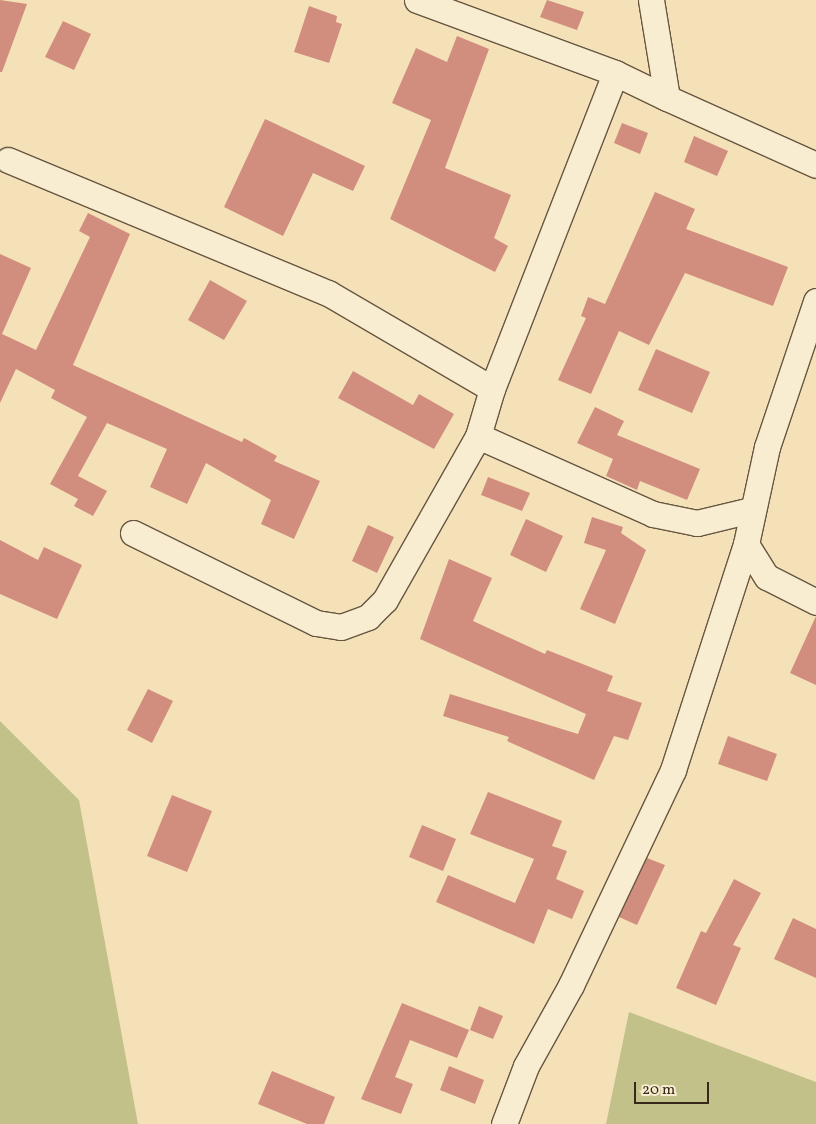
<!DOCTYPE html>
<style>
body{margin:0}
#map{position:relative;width:816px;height:1124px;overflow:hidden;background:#f5e1b8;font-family:Vollkorn,serif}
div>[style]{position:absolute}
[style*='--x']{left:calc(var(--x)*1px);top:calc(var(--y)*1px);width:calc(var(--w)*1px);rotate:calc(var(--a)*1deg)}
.green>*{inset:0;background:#c2c18a}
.building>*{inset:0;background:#d18e7e}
.roads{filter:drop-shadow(1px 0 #675641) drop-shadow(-1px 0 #675641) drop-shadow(0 1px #675641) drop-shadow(0 -1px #675641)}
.minor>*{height:25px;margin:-12.5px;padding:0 12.5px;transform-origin:12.5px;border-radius:12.5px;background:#f8ecd1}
span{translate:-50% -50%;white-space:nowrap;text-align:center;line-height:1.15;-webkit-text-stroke:5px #f8ecd1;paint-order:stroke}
.scale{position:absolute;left:634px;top:1082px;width:75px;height:22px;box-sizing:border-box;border:2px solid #382819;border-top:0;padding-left:6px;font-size:15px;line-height:18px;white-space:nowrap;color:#382819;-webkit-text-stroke:4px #f8ecd1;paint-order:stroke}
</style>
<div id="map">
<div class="green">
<i style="clip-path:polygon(0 721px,79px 800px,138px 1124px,0 1124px)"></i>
<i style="clip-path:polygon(629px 1012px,816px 1082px,816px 1124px,606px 1124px)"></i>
</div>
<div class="building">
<i style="clip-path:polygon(0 0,27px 4px,2px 72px,0 72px)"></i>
<i style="clip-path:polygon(547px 0,584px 12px,577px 30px,540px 17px)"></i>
<i style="clip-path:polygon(309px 6px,337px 16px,336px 22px,342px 24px,329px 63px,294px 52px)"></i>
<i style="clip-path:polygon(63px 21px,91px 34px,74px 70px,45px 57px)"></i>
<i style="clip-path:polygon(457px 36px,489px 49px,445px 168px,511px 195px,494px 238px,508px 246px,495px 272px,390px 219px,431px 120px,392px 103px,416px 48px,447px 62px)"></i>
<i style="clip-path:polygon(265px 119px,365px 166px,353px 191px,313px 173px,283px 236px,224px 207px)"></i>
<i style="clip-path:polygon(622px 123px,648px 133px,640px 154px,614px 143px)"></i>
<i style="clip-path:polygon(694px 136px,728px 151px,717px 176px,684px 162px)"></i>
<i style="clip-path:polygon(655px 192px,695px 209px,686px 229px,788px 267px,773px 306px,685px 273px,649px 345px,619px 331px,591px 394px,558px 380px,586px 318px,581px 316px,588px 297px,605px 304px)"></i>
<i style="clip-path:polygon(88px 213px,130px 234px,73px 365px,242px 442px,244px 438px,277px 456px,274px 461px,320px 481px,294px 539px,261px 524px,271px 500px,206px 463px,187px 504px,150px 487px,167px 449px,107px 423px,78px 476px,107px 491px,93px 516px,74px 506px,78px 499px,50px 484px,87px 417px,51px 398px,55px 390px,16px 369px,0 403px,0 254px,31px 268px,2px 334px,36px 350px,90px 237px,79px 231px)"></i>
<i style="clip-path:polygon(210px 280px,247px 301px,224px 340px,188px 320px)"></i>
<i style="clip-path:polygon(656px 349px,710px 372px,692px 413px,638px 390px)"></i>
<i style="clip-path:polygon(353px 371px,413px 405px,419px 394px,454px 414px,434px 449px,338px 398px)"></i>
<i style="clip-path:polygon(595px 407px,624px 421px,617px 435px,700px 469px,687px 500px,640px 481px,637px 490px,606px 476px,613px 459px,577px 443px)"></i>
<i style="clip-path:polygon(488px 477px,530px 493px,522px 511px,481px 495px)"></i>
<i style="clip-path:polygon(592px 517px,623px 527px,621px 533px,646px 550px,615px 624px,580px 609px,606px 550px,584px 543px)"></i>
<i style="clip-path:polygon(526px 519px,563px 536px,546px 572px,510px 555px)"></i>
<i style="clip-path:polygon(368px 525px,394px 537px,377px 573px,352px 561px)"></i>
<i style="clip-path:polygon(0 540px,38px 560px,44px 547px,82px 565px,57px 619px,0 594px)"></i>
<i style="clip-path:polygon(449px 559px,492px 578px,473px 621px,545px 654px,547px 650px,613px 676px,607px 691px,642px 703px,628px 740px,614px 736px,594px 780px,507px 741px,509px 737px,443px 716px,450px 694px,578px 734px,586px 714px,420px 639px)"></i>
<i style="clip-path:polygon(816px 616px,816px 685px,790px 673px)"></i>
<i style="clip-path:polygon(148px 689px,173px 701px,152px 743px,127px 730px)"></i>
<i style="clip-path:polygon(728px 736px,777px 754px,767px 781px,718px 764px)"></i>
<i style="clip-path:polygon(488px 792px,562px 821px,552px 846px,567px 851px,556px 879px,584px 891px,572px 919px,548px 909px,534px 944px,436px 902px,448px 875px,515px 903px,534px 859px,470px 834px)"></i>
<i style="clip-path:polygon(172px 795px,212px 811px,187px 872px,147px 856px)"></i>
<i style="clip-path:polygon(422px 825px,456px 839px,443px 871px,409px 857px)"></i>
<i style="clip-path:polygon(647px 858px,665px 865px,637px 925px,619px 917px)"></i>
<i style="clip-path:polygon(734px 879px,761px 893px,733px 945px,741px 948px,716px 1005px,676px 988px,701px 931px,706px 933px)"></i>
<i style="clip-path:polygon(793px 918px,816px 929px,816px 978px,774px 959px)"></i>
<i style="clip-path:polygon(402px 1003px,469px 1030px,457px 1058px,410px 1040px,395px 1077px,413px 1084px,401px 1114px,361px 1099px)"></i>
<i style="clip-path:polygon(479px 1006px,503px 1016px,493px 1039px,470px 1030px)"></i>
<i style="clip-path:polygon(449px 1066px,484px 1080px,475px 1104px,440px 1090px)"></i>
<i style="clip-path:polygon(272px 1071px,335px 1097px,324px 1124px,307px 1124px,258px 1104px)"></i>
</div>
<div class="roads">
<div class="minor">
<i style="--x:417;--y:0;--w:211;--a:20.2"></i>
<i style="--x:615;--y:73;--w:58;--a:25.7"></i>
<i style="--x:651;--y:0;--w:99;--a:80.7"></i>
<i style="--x:667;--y:98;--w:163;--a:24.2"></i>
<i style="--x:8;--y:160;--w:347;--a:22.6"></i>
<i style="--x:328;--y:293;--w:190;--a:30.3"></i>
<i style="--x:478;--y:436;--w:49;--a:-73.4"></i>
<i style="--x:492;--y:389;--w:339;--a:-68.7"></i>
<i style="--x:133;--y:533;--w:204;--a:26.2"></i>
<i style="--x:316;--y:623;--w:25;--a:9"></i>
<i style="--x:341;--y:627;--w:29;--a:-20"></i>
<i style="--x:368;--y:617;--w:24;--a:-45"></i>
<i style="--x:385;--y:600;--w:189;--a:-60.4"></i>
<i style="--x:478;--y:436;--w:192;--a:24"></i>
<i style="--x:653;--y:514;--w:45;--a:11.6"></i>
<i style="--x:697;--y:523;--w:56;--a:-13.5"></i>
<i style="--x:746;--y:544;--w:39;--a:58"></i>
<i style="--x:767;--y:577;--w:55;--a:27"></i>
<i style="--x:504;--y:1124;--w:62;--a:-69.2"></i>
<i style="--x:526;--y:1066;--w:93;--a:-60.9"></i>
<i style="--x:571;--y:985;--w:238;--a:-64.6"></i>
<i style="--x:673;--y:770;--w:237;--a:-72.1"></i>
<i style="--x:746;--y:544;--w:99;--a:-77.8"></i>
<i style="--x:767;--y:447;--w:154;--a:-71.4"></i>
</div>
</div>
<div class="scale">20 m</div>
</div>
